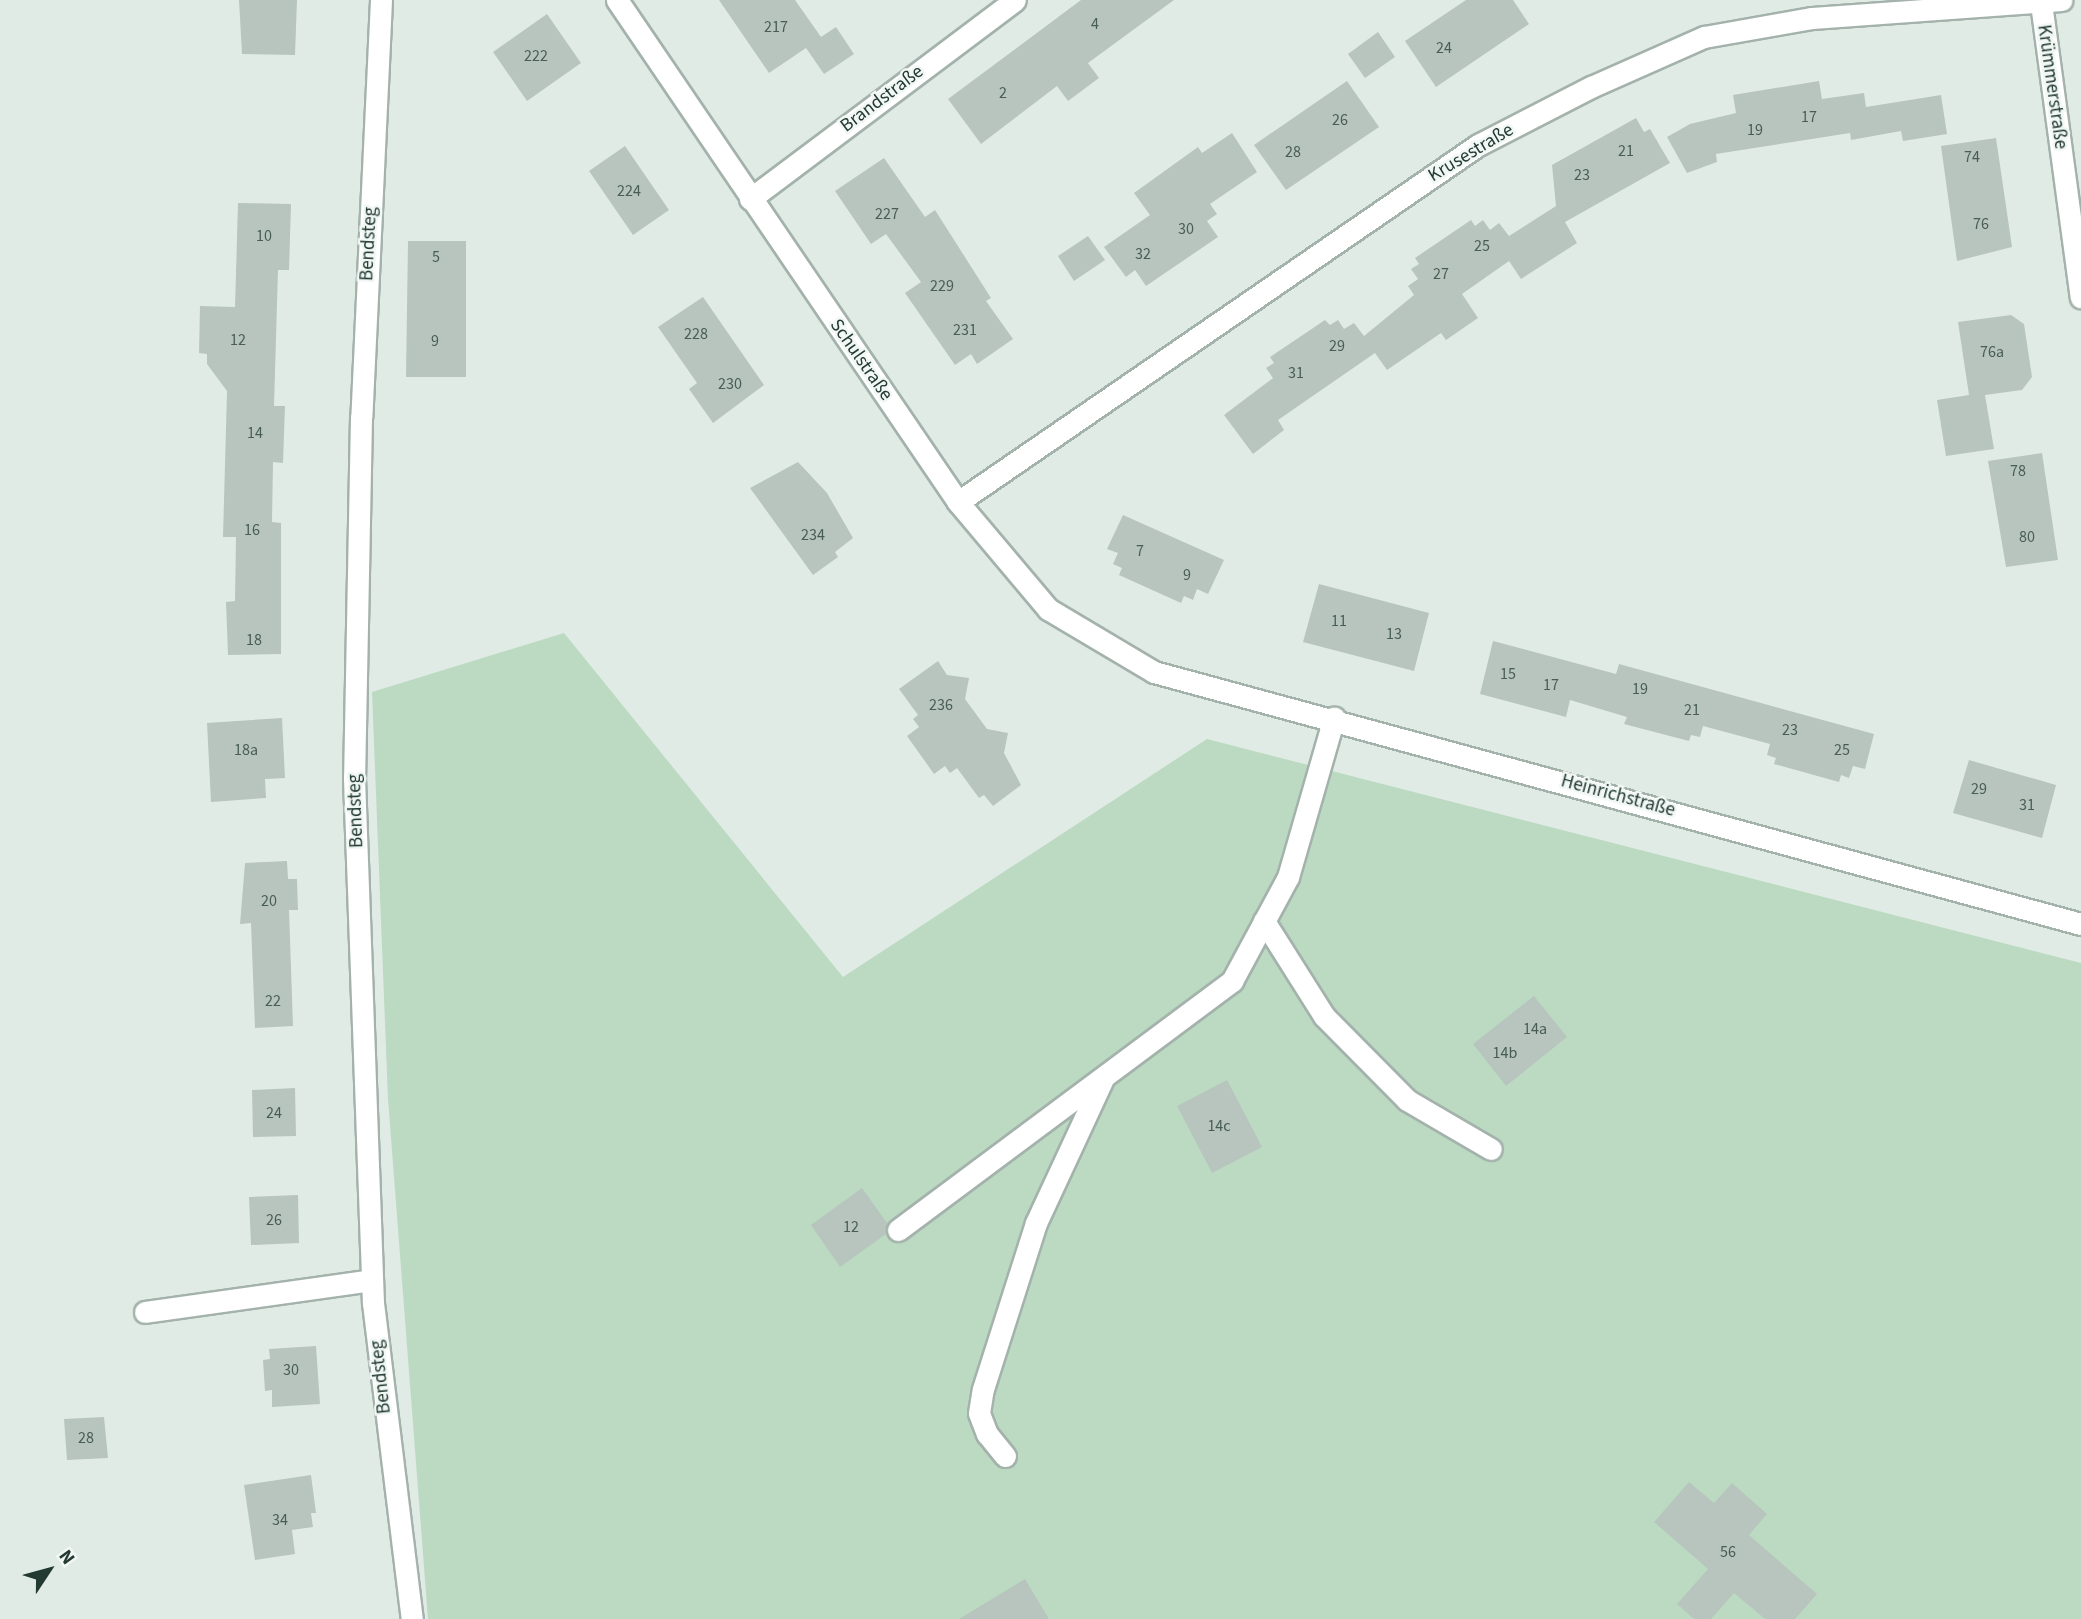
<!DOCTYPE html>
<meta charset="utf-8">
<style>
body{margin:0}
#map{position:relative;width:2081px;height:1619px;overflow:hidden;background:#e1ebe6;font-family:"Source Sans 3",sans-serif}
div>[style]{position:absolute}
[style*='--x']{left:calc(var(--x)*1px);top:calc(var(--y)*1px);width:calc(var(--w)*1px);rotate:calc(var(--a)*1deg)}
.green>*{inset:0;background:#bbdac1}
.building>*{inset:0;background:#b7c5be}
.roads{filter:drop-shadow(2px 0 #a4b2ac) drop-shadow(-2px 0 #a4b2ac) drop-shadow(0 2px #a4b2ac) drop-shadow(0 -2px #a4b2ac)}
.minor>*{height:21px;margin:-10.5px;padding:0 10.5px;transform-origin:10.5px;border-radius:10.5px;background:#fff}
span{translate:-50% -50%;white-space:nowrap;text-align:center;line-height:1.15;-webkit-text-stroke:5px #f1f7f4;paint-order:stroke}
.number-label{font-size:16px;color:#485d55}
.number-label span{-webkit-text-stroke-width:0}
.street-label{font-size:19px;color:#233a32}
.north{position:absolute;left:14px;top:1535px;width:70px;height:70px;-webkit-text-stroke:5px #f1f7f4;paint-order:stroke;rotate:54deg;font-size:19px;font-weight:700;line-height:28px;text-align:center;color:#233a32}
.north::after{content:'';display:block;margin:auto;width:24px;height:32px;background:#233a32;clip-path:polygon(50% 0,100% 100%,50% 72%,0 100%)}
</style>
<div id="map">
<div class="green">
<i style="clip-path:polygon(564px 633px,843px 977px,1207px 739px,2081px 963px,2081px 1619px,428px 1619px,388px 1099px,372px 692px)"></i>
</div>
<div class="building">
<i style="clip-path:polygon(239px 0,297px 0,295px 55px,242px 54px)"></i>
<i style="clip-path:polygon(719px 0,795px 0,821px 37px,836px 27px,854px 54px,824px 74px,806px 48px,769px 73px)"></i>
<i style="clip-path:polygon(1081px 0,1174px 0,1088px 63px,1099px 78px,1068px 101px,1057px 86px,981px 144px,948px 99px)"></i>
<i style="clip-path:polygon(1466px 0,1513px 0,1529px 24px,1436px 87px,1405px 41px)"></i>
<i style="clip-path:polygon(547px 14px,581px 63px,527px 101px,493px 52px)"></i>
<i style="clip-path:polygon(1378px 32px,1395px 57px,1365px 78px,1348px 54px)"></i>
<i style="clip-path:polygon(1347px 81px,1379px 127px,1286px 190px,1254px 145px)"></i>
<i style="clip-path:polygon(1819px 81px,1822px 99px,1864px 93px,1866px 107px,1941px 95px,1947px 134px,1903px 141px,1901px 131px,1851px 140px,1850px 133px,1716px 154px,1717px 162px,1687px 173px,1667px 137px,1690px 124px,1736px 113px,1733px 95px)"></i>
<i style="clip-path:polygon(1636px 118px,1644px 132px,1650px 129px,1670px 163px,1565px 222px,1577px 243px,1521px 279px,1509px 261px,1462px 294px,1478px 318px,1446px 340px,1441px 333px,1387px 370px,1375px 353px,1278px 420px,1284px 430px,1253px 454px,1224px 415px,1273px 378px,1266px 368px,1274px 363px,1270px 357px,1325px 320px,1330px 325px,1338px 320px,1344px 329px,1354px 323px,1364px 336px,1414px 295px,1408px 286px,1418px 279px,1411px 269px,1419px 264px,1415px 258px,1471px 220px,1475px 226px,1483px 220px,1490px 230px,1499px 223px,1509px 236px,1556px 206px,1552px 165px)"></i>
<i style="clip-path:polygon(1232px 133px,1257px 172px,1210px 204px,1217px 214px,1207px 221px,1218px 237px,1146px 286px,1135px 270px,1126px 277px,1104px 247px,1150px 215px,1134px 193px,1198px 147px,1202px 153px)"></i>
<i style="clip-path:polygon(1996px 138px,2012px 247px,1957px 261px,1941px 146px)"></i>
<i style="clip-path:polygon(625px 146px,669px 210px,633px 235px,589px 171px)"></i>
<i style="clip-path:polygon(884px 158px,925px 217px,935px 210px,991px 298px,986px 301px,1013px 339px,977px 364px,971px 354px,955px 365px,905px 293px,921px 282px,886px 234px,871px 244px,835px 191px)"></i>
<i style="clip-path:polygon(238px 203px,291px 204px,289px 270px,278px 270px,274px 406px,285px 406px,283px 463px,273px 462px,272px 522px,281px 523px,281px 654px,228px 655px,226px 602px,235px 601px,236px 537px,223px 537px,227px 391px,207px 364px,207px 354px,199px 353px,200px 306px,235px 307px)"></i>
<i style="clip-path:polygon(1088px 236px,1105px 260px,1074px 281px,1058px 256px)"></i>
<i style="clip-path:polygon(408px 241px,466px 241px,466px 377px,406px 377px)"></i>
<i style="clip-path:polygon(703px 297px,764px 385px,713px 423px,689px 389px,697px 383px,658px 327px)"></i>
<i style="clip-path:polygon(2011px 315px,2024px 324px,2032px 377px,2022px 390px,1985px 395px,1994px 449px,1946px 456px,1937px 400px,1969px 395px,1958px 322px)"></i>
<i style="clip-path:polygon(2042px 453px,2058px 560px,2006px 567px,1988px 461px)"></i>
<i style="clip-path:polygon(798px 462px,827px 493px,853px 538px,835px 552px,838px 557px,813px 575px,750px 488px)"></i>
<i style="clip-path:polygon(1123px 515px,1224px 560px,1208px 594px,1197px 589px,1193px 600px,1184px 596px,1181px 603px,1119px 575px,1122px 568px,1113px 564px,1118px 553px,1107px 549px)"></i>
<i style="clip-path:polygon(1319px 584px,1429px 613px,1414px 671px,1303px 642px)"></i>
<i style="clip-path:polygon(1493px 641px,1616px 674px,1619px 664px,1874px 734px,1865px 769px,1853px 766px,1849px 778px,1841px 775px,1839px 782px,1774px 764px,1776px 758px,1767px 755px,1770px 744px,1703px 726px,1700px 737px,1691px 735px,1689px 741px,1624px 724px,1627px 717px,1570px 700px,1566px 717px,1480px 694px)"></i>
<i style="clip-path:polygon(938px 661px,947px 675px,969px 678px,965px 699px,987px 729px,1008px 733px,1004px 753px,1021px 785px,993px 806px,984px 795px,979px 798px,957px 768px,950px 773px,945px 766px,934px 774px,907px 736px,919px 727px,913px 719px,918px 715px,899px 689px)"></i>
<i style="clip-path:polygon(282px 718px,285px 778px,265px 779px,266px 798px,211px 802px,207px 723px)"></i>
<i style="clip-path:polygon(1969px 760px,2056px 785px,2042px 838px,1953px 813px)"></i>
<i style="clip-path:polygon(287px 861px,288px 879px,297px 879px,298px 910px,289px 910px,293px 1026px,255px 1028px,251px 923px,240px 924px,245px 863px)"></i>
<i style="clip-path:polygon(1534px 996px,1567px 1037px,1506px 1086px,1473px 1044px)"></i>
<i style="clip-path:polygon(1227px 1080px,1262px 1147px,1212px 1173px,1177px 1106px)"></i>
<i style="clip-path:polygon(295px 1088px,296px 1136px,253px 1137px,252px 1090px)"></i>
<i style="clip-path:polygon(862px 1188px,887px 1223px,886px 1234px,840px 1267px,811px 1225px)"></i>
<i style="clip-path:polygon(298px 1195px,299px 1243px,251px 1245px,249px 1197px)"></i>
<i style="clip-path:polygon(316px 1346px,320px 1404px,272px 1407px,272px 1390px,265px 1391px,263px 1360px,270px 1359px,269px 1349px)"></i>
<i style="clip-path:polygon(104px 1417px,108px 1458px,67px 1460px,64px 1419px)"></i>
<i style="clip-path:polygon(311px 1475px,316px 1513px,311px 1513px,313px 1527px,292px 1530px,295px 1554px,255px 1560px,244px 1485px)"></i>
<i style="clip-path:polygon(1689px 1482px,1714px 1503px,1732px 1483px,1767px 1514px,1749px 1535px,1817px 1594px,1795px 1619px,1765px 1619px,1734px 1593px,1711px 1619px,1694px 1619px,1677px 1604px,1708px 1569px,1654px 1522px)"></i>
<i style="clip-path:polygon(1025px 1579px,1049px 1619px,959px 1619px)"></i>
</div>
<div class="roads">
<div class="minor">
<i style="--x:381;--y:0;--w:417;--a:92.7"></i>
<i style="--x:361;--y:417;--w:361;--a:91.1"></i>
<i style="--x:354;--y:778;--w:525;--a:87.93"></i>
<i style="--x:373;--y:1303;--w:318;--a:83"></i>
<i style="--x:617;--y:0;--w:607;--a:55.81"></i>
<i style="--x:958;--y:502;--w:140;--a:49.9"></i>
<i style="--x:1048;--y:609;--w:123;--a:30.7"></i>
<i style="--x:1154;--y:672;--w:961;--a:15.21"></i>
<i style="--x:2041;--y:3;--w:297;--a:82.3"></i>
<i style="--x:750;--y:199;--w:331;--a:-36.9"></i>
<i style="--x:958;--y:502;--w:631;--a:-34.47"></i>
<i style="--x:1478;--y:145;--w:127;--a:-27.2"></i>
<i style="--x:1591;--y:87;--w:124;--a:-23.9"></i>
<i style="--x:1704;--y:37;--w:110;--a:-10"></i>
<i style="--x:1812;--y:18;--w:250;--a:-4.1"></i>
<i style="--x:1264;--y:921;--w:112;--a:57.7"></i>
<i style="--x:1324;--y:1016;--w:118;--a:45.3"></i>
<i style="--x:1407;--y:1100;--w:97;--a:30.3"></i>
<i style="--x:898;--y:1230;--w:417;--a:-36.7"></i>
<i style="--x:1232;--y:981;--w:118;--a:-61.7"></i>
<i style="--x:1288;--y:877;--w:166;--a:-73.9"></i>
<i style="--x:145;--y:1312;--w:229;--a:-8"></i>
<i style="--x:1005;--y:1456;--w:28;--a:-129"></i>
<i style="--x:987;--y:1434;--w:22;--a:-111"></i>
<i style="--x:979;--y:1413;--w:24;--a:-81"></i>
<i style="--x:983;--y:1389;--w:174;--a:-72.3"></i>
<i style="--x:1036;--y:1223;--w:157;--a:-65.1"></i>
</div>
</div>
<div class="number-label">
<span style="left:1095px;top:24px">4</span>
<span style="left:776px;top:27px">217</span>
<span style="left:1444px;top:48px">24</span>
<span style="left:536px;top:56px">222</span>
<span style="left:1003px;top:93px">2</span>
<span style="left:1809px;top:117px">17</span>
<span style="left:1340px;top:120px">26</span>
<span style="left:1755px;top:130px">19</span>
<span style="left:1626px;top:151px">21</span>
<span style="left:1293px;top:152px">28</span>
<span style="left:1972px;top:157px">74</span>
<span style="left:1582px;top:175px">23</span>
<span style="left:629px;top:191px">224</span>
<span style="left:887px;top:214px">227</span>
<span style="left:1981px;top:224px">76</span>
<span style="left:1186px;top:229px">30</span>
<span style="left:264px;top:236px">10</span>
<span style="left:1482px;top:246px">25</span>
<span style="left:1143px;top:254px">32</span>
<span style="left:436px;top:257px">5</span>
<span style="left:1441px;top:274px">27</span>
<span style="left:942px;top:286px">229</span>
<span style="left:965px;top:330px">231</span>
<span style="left:696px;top:334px">228</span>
<span style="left:238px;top:340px">12</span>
<span style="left:435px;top:341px">9</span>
<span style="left:1337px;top:346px">29</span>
<span style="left:1992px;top:352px">76a</span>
<span style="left:1296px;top:373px">31</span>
<span style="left:730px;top:384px">230</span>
<span style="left:255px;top:433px">14</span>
<span style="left:2018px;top:471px">78</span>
<span style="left:252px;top:530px">16</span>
<span style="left:813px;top:535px">234</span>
<span style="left:2027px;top:537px">80</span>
<span style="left:1140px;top:551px">7</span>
<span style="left:1187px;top:575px">9</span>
<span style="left:1339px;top:621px">11</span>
<span style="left:1394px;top:634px">13</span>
<span style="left:254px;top:640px">18</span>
<span style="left:1508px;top:674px">15</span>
<span style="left:1551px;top:685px">17</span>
<span style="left:1640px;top:689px">19</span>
<span style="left:941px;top:705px">236</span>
<span style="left:1692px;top:710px">21</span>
<span style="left:1790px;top:730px">23</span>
<span style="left:246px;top:750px">18a</span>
<span style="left:1842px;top:750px">25</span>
<span style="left:1979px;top:789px">29</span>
<span style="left:2027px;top:805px">31</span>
<span style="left:269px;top:901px">20</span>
<span style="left:273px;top:1001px">22</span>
<span style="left:1535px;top:1029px">14a</span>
<span style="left:1505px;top:1053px">14b</span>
<span style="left:274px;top:1113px">24</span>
<span style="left:1219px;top:1126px">14c</span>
<span style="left:274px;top:1220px">26</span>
<span style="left:851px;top:1227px">12</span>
<span style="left:291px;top:1370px">30</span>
<span style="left:86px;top:1438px">28</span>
<span style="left:280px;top:1520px">34</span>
<span style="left:1728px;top:1552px">56</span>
</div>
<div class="street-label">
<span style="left:2052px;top:87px;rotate:82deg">Krümmerstraße</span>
<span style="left:882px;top:99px;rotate:-37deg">Brandstraße</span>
<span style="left:1471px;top:153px;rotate:-31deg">Krusestraße</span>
<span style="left:369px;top:244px;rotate:-87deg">Bendsteg</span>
<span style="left:861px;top:360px;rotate:55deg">Schulstraße</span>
<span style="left:1618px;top:796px;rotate:15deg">Heinrichstraße</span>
<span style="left:356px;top:811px;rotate:-92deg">Bendsteg</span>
<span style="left:381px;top:1377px;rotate:-96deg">Bendsteg</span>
</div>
<div class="north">N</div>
</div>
